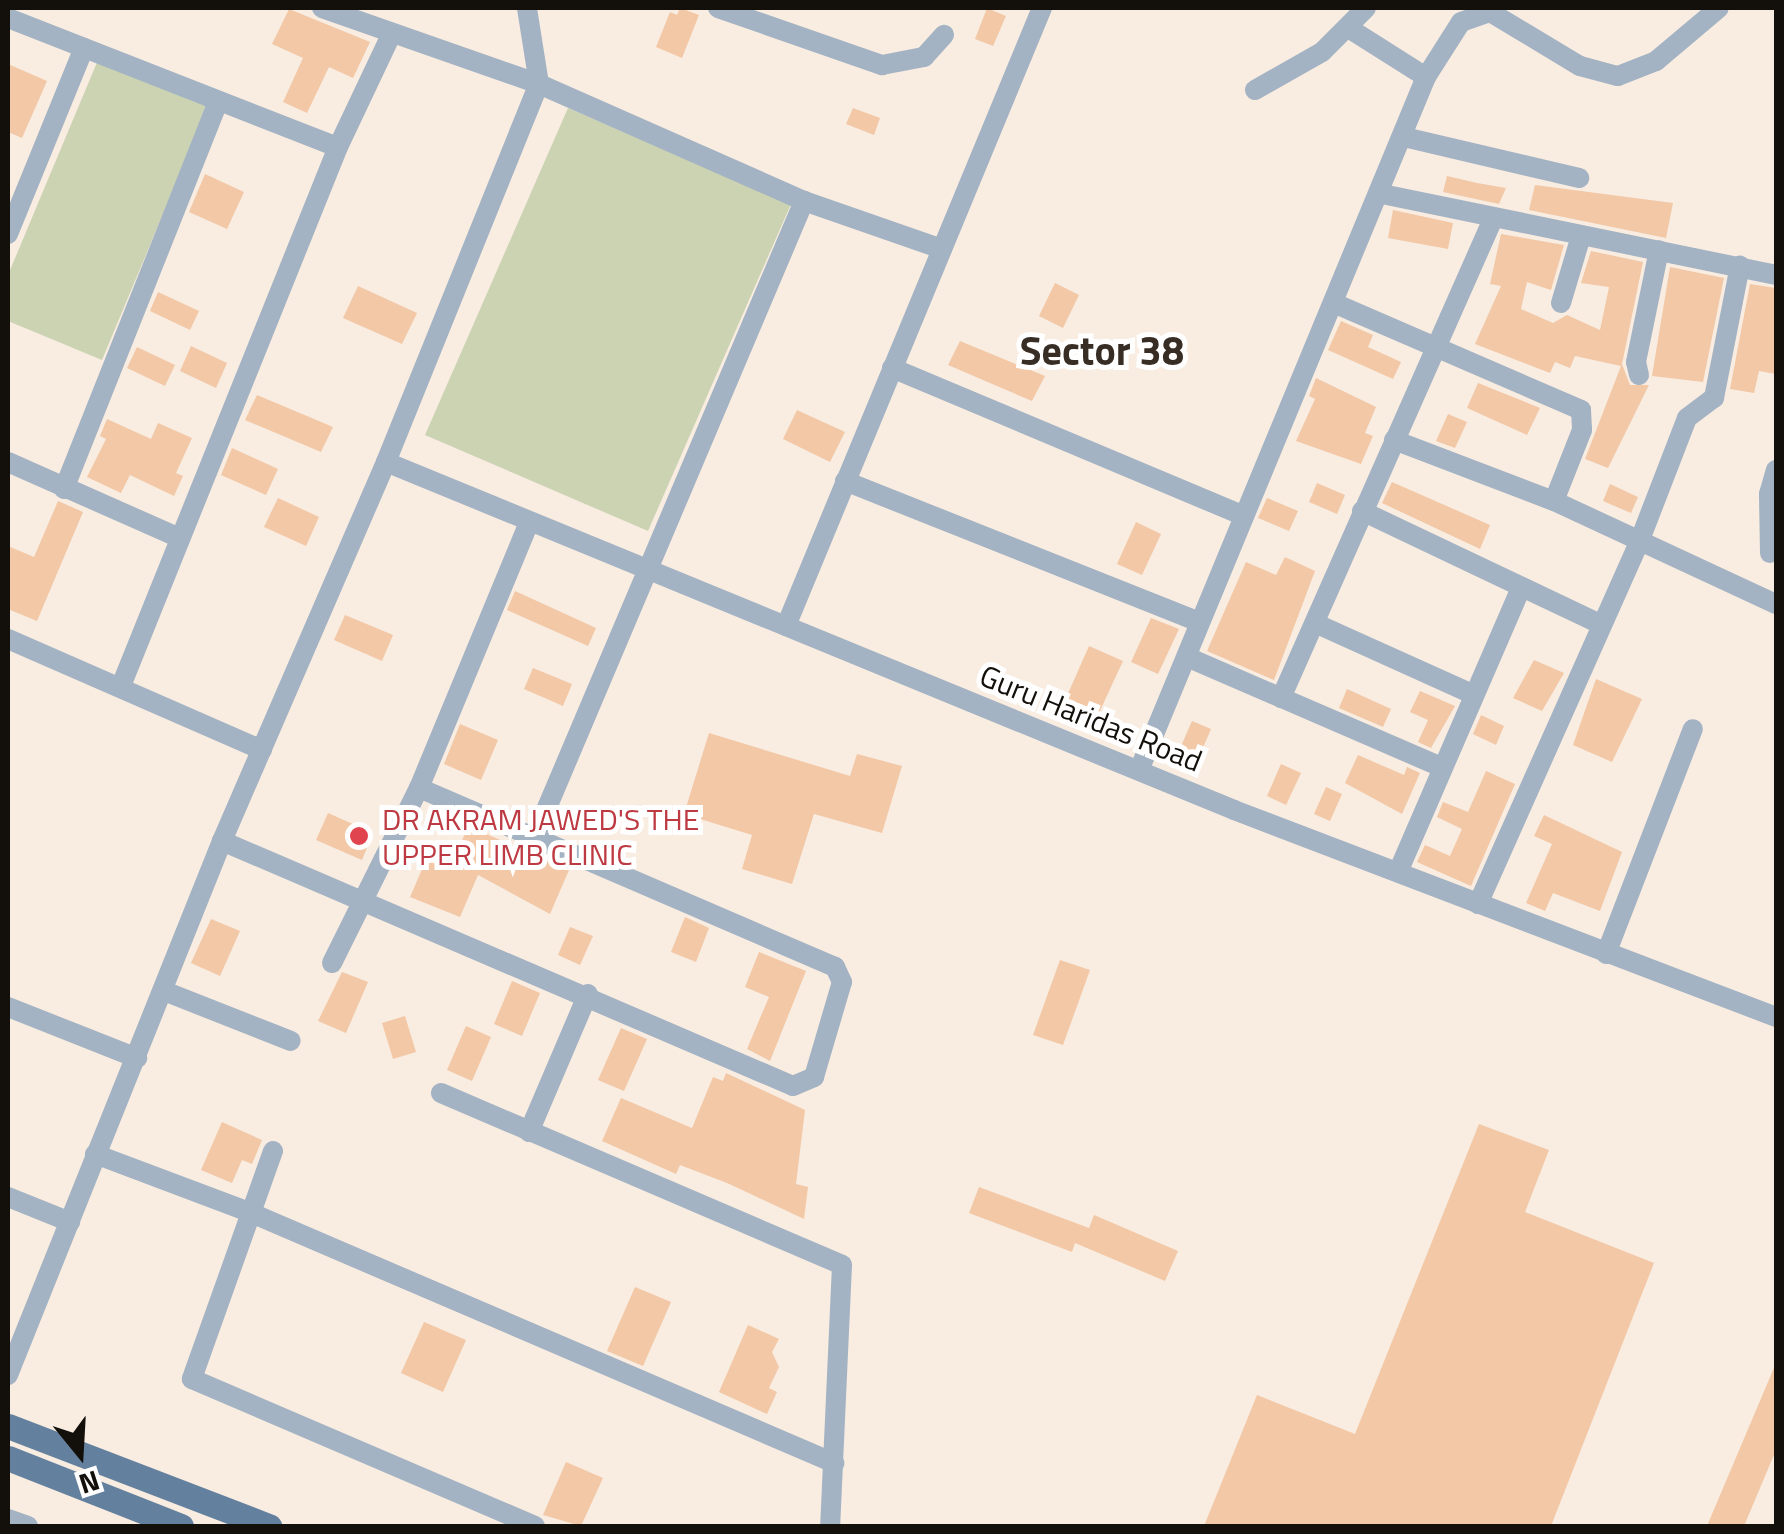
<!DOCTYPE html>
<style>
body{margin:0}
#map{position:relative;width:1784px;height:1534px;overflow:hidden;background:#f9ece1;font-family:"Titillium Web",sans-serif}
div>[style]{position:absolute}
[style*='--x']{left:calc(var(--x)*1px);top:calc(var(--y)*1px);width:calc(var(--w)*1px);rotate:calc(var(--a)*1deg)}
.green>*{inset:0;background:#cbd3b3}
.building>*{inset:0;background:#f2c8a6}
.minor>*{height:20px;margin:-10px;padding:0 10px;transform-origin:10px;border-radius:10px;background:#a3b3c3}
.major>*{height:25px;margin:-12.5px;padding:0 12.5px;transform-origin:12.5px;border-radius:12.5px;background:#63809e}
.dots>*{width:28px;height:28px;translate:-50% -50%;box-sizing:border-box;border:5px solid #fff;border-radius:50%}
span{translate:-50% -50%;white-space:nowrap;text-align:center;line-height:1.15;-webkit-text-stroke:10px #fff;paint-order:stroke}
.street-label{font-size:30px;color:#130f0b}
.health-label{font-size:30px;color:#be3a42}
.left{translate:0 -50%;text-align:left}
.district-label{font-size:40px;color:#372d25;font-weight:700}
.frame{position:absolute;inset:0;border:10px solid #130f0b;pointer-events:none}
.north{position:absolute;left:30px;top:1404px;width:100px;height:100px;-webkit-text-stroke:8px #fff;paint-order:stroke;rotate:162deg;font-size:28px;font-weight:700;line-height:40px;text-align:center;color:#130f0b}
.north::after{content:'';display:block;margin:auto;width:35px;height:45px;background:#130f0b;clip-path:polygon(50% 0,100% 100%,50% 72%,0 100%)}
</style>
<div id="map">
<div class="green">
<i style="clip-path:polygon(98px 60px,208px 106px,102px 360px,8px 321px,8px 275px)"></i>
<i style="clip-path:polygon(568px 108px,791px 204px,648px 531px,425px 435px)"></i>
</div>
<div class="building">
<i style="clip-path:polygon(680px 8px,699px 15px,682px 58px,656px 47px,670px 12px,677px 15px)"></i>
<i style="clip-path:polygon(987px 8px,1006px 16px,993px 46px,975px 39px)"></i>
<i style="clip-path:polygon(289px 9px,370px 42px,353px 78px,329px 67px,307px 113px,283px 102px,303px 58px,272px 44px)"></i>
<i style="clip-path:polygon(8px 64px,47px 81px,22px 138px,8px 132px)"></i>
<i style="clip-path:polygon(853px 108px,880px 118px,874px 135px,846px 124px)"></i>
<i style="clip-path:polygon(205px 174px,244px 192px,227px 229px,189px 212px)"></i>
<i style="clip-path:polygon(1447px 176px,1477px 183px,1506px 188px,1499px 204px,1443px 192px)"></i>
<i style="clip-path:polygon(1535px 185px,1673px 203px,1666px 238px,1529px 210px)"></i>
<i style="clip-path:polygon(1393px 210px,1453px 223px,1448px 249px,1388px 238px)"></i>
<i style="clip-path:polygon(1501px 234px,1564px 245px,1551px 290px,1527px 282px,1521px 309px,1553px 323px,1567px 315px,1600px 330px,1609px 287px,1581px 283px,1591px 251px,1643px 262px,1622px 364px,1630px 385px,1649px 385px,1608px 468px,1585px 459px,1621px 366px,1575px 356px,1570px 368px,1555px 362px,1550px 373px,1475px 344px,1501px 286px,1490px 284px)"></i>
<i style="clip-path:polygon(1670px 267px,1724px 278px,1703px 382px,1652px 376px)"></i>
<i style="clip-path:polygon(1055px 283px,1079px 295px,1063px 328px,1039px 316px)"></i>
<i style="clip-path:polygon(1750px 284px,1775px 288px,1776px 308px,1776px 374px,1759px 371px,1754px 393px,1730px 389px)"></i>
<i style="clip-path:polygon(358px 286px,417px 313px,402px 344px,343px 318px)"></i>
<i style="clip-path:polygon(158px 292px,199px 311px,190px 330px,150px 311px)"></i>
<i style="clip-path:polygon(1341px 321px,1373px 335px,1368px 347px,1401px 362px,1393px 379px,1328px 350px)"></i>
<i style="clip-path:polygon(960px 341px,1045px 376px,1032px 401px,948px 365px)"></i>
<i style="clip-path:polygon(191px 346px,227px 363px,216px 388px,180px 371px)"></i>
<i style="clip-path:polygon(137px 347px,175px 365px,165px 386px,127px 368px)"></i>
<i style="clip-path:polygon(1316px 378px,1376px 407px,1365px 433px,1373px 436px,1361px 464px,1296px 441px,1315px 399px,1309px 396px)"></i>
<i style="clip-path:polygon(1478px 383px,1540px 408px,1527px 435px,1467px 408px)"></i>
<i style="clip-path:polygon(257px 395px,333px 427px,321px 452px,245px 420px)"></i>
<i style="clip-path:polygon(797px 410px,845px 432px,830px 462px,783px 439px)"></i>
<i style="clip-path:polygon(1448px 414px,1467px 422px,1455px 448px,1436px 441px)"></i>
<i style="clip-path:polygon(107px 419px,151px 439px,158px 423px,192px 438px,176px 473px,183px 476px,174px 496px,130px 475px,121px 493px,87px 477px,106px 439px,100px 436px)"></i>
<i style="clip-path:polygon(232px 448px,278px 469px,266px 495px,221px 475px)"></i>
<i style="clip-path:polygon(1392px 482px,1490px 525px,1480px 549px,1382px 503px)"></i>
<i style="clip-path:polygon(1317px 483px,1345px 495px,1337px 514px,1309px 502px)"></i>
<i style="clip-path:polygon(1610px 484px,1638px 497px,1631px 513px,1603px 501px)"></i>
<i style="clip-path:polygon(278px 498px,319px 517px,306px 546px,264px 527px)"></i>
<i style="clip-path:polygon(1267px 498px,1298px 511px,1289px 531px,1258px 518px)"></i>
<i style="clip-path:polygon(58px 501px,83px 512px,37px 621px,8px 609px,8px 546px,34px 557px)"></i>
<i style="clip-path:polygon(1136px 522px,1161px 534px,1142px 575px,1117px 564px)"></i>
<i style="clip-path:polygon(1285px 557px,1315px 571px,1274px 680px,1207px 651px,1246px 562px,1276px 575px)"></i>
<i style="clip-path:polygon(515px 591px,596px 628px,588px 646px,507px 610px)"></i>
<i style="clip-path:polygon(345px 615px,393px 635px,382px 661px,334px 640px)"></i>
<i style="clip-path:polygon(1151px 618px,1179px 629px,1158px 674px,1131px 662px)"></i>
<i style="clip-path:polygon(1089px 646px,1123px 661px,1099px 713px,1066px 698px)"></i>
<i style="clip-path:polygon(1534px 660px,1564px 673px,1542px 711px,1513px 698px)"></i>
<i style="clip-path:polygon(533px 668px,572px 684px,563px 706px,524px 689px)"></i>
<i style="clip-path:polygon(1596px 679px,1642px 699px,1612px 762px,1573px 745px)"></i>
<i style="clip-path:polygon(1347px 689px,1391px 709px,1383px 727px,1339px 708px)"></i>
<i style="clip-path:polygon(1420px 691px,1455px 706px,1431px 748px,1418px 742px,1428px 720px,1410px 712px)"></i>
<i style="clip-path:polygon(1481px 715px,1504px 726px,1496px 745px,1473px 734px)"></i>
<i style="clip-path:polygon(1192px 721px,1211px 729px,1193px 771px,1174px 762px)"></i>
<i style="clip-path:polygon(460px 724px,498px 740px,481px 780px,444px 764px)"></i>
<i style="clip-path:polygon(709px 733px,850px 776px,857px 754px,902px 766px,882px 833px,814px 814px,792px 884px,742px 869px,752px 835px,684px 814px)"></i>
<i style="clip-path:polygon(1358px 755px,1404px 775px,1407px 767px,1420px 773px,1402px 814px,1345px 783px)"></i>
<i style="clip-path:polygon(1281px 764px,1301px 773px,1286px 805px,1267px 796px)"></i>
<i style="clip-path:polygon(1486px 771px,1515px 784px,1471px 886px,1417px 862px,1425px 845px,1450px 856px,1462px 829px,1437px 817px,1443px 802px,1468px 812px)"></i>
<i style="clip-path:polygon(1326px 787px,1342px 794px,1330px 821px,1314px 814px)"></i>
<i style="clip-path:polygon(328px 813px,373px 833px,362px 860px,316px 840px)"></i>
<i style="clip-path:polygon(1544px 815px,1622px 852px,1600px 911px,1553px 893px,1545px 911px,1526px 903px,1552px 844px,1534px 836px)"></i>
<i style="clip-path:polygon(468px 826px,569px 870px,550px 914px,478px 875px,460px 917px,410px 897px,426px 860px,450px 870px)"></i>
<i style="clip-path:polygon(685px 917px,709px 928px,696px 962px,671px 952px)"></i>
<i style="clip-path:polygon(211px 919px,240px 931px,220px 976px,191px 963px)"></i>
<i style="clip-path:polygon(570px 927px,593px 936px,580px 965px,558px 955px)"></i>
<i style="clip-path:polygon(759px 952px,806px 971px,770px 1061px,747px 1049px,769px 997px,745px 987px)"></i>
<i style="clip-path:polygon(1060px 960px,1090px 970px,1063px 1045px,1033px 1035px)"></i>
<i style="clip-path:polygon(342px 972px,368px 982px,346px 1033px,318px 1021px)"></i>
<i style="clip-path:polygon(512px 981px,540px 993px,522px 1036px,494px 1024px)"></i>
<i style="clip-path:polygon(405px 1016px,416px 1052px,393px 1059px,382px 1023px)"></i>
<i style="clip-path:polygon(466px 1026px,491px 1037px,472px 1081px,447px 1070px)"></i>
<i style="clip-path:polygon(621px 1028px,647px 1039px,624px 1091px,598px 1080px)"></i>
<i style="clip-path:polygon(726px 1073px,805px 1110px,796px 1184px,808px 1187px,804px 1219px,727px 1183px,680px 1165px,676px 1174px,602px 1141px,621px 1098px,692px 1128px,713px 1077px,723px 1081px)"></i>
<i style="clip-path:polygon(222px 1122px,262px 1140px,252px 1164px,242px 1160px,232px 1183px,201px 1170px)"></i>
<i style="clip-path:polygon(1479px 1124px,1549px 1150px,1525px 1212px,1654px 1263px,1551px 1526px,1204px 1526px,1257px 1395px,1355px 1434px)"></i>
<i style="clip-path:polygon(979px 1187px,1089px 1228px,1094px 1215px,1178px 1251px,1165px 1281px,1075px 1243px,1072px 1252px,969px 1213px)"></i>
<i style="clip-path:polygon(635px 1287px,671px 1302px,643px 1366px,607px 1351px)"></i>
<i style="clip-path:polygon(424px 1322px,466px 1340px,443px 1392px,401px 1373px)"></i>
<i style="clip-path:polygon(748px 1325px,779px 1339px,772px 1352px,779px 1367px,769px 1388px,777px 1392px,767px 1414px,719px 1392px)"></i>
<i style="clip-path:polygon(1776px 1363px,1776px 1450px,1744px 1526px,1707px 1526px)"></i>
<i style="clip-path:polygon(566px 1462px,603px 1478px,581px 1526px,543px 1515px)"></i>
</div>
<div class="minor">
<i style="--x:322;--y:8;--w:230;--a:19.3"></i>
<i style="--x:539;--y:84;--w:290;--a:23.8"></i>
<i style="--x:804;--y:201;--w:146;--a:19.2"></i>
<i style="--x:718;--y:8;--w:174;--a:19.2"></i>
<i style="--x:882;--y:65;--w:43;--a:-10.8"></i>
<i style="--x:924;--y:57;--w:30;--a:-48"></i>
<i style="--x:8;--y:18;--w:354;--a:21.4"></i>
<i style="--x:1350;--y:29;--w:90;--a:32.3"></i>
<i style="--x:1255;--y:90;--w:77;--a:-29.6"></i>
<i style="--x:1322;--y:52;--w:62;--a:-45"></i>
<i style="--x:1404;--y:137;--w:180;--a:13.2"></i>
<i style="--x:1382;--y:194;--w:402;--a:11.6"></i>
<i style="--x:8;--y:234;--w:201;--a:-67.8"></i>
<i style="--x:1561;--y:303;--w:70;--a:-73.4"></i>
<i style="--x:1336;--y:304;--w:267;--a:23.4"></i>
<i style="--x:1581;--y:410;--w:20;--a:87"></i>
<i style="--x:1582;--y:430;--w:76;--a:111.5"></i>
<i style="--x:892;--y:368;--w:377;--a:22.8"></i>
<i style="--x:1639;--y:375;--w:13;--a:-103"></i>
<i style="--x:1636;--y:362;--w:114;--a:-78.4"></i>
<i style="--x:1394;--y:440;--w:171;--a:20.9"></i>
<i style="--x:1554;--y:501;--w:245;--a:24.9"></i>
<i style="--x:8;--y:462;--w:185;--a:23.9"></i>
<i style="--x:386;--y:462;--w:917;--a:22.31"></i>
<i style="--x:1234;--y:810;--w:580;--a:20.9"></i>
<i style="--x:845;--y:481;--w:381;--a:21.7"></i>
<i style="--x:64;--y:489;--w:417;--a:-68.3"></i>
<i style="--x:1362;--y:511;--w:263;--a:25.4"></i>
<i style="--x:1770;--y:553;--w:59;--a:-91"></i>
<i style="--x:1769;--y:494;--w:25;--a:-74"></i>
<i style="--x:1317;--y:624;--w:170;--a:24.3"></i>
<i style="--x:786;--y:626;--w:669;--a:-67.5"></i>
<i style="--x:8;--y:639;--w:277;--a:23.6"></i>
<i style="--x:1187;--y:657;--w:277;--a:23.4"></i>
<i style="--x:121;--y:686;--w:581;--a:-68.07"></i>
<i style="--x:338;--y:147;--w:122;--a:-64.7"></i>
<i style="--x:1281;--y:698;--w:524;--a:-66.13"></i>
<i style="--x:1140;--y:768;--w:748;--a:-67.52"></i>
<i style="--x:1426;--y:77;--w:65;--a:-57.5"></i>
<i style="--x:1461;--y:22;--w:31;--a:-19"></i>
<i style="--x:1490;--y:12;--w:105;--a:31"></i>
<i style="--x:1580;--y:66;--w:39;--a:15"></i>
<i style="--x:1618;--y:76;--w:41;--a:-21.5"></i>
<i style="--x:1656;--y:61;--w:82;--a:-40.1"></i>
<i style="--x:535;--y:836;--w:690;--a:-67.04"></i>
<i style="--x:222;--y:841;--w:621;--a:23.22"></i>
<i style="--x:793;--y:1086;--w:23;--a:-23"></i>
<i style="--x:814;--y:1077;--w:99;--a:-73.6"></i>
<i style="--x:842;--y:982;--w:17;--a:-115"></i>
<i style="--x:835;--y:967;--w:453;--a:-156.7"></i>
<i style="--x:1398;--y:872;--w:307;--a:-66.6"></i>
<i style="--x:1478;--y:904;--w:393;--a:-66"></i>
<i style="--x:1638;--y:545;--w:136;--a:-68.9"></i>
<i style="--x:1687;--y:418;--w:34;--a:-37"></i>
<i style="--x:1714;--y:398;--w:135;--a:-78.9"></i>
<i style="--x:1606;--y:954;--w:241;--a:-68.9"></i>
<i style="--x:332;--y:963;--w:195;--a:-63.6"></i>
<i style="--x:419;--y:788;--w:288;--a:-67.5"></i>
<i style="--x:164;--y:991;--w:136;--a:21.5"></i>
<i style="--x:8;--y:1007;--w:139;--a:21.6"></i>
<i style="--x:441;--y:1093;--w:436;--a:23.2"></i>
<i style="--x:842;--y:1265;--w:261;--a:92.6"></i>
<i style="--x:529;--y:1132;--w:150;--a:-66.9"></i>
<i style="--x:273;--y:1151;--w:242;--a:109.6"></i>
<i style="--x:192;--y:1379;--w:373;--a:23.2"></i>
<i style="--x:95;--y:1154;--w:165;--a:20.6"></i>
<i style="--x:249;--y:1212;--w:637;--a:23.22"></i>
<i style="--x:8;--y:1197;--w:67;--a:22"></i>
<i style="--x:8;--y:1375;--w:575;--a:-68.16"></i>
<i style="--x:222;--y:841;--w:413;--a:-66.6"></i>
<i style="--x:386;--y:462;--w:408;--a:-68"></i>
<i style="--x:539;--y:84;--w:77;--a:-99"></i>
<i style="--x:8;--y:1519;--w:21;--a:19"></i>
</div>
<div class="major">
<i style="--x:8;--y:1426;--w:280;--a:21"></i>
<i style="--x:8;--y:1458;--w:186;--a:21.5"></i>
</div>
<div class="dots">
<i style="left:359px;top:836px;background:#e0444e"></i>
</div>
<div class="street-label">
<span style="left:1091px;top:718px;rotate:22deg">Guru Haridas Road</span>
</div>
<div class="health-label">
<span class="left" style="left:382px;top:836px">DR AKRAM JAWED'S THE<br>UPPER LIMB CLINIC</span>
</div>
<div class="district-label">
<span style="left:1102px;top:351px">Sector 38</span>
</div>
<div class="frame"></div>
<div class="north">N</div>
</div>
